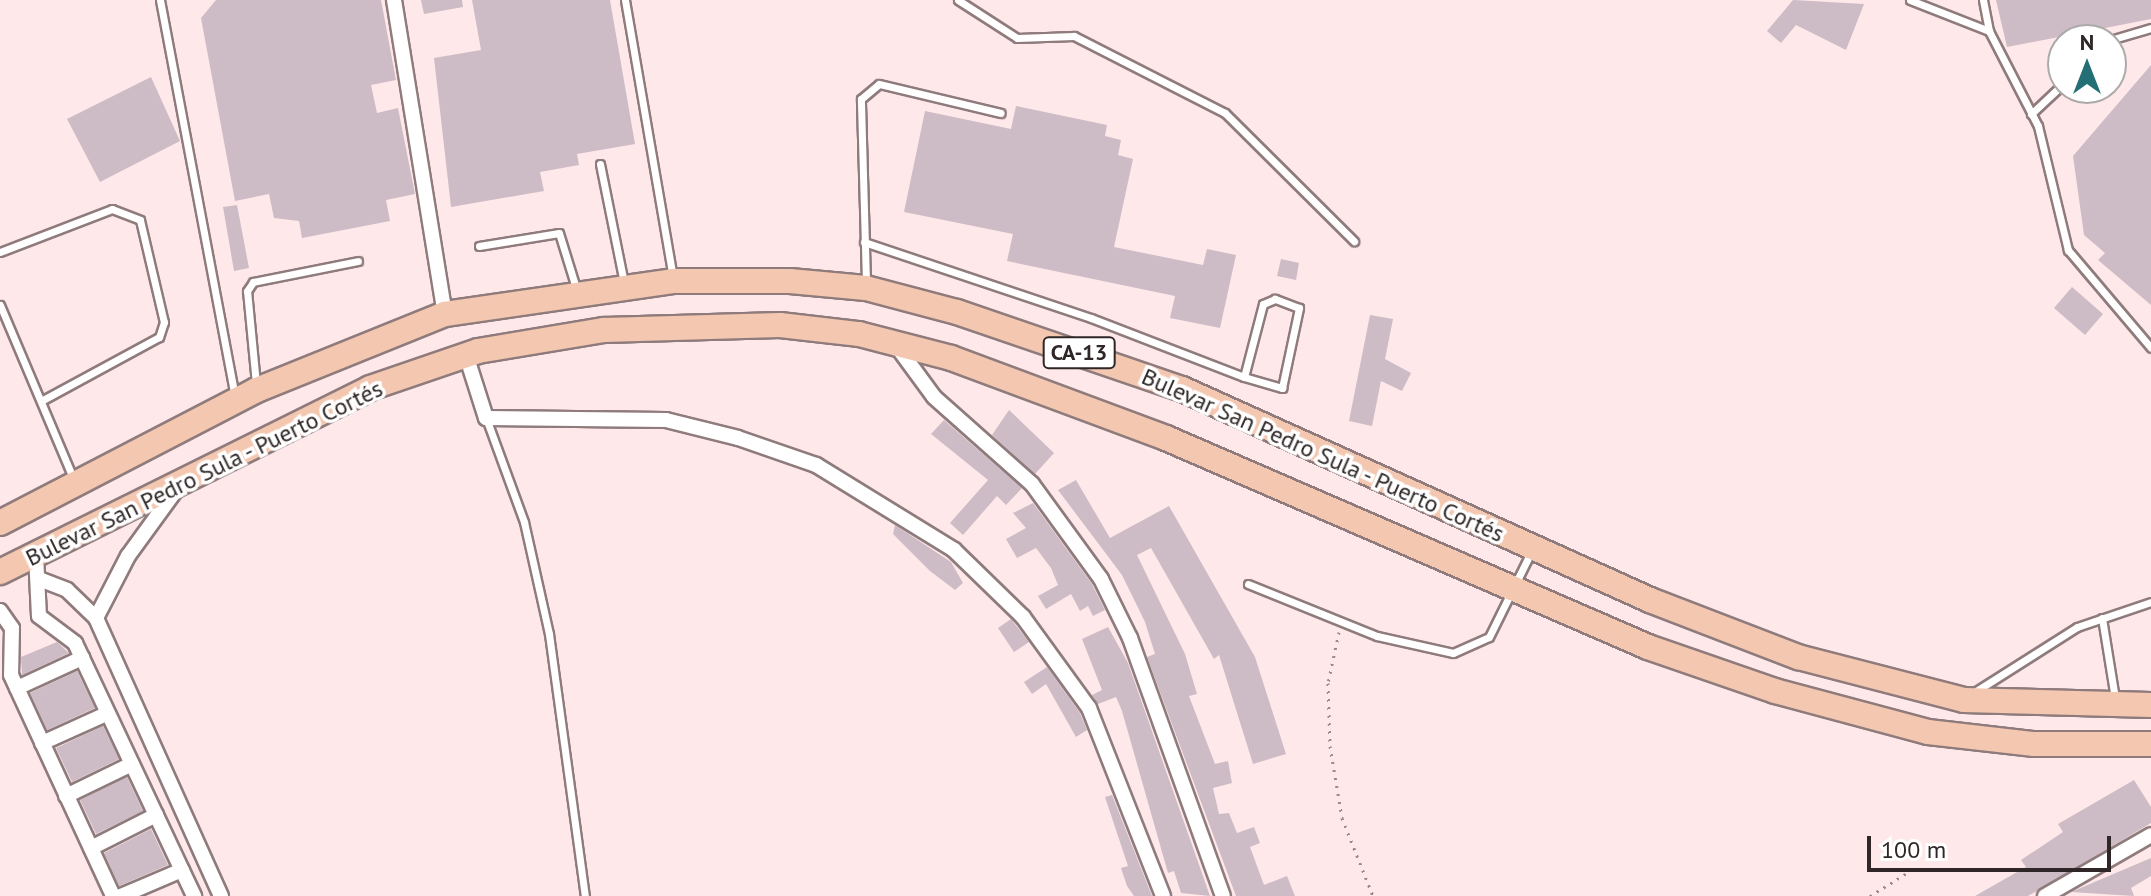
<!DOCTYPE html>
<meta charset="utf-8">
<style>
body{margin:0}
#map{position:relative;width:2151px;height:896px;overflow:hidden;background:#fee8e9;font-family:"PT Sans",sans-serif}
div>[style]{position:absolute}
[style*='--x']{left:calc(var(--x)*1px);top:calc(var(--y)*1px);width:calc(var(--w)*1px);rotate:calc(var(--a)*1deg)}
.building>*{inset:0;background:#cdbcc6}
.path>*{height:3px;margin-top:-1.5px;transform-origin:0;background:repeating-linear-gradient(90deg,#998a8b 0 2px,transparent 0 8px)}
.roads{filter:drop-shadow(2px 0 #8f7b7c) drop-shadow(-2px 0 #8f7b7c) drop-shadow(0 2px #8f7b7c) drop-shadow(0 -2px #8f7b7c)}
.lane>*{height:7px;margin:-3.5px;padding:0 3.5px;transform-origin:3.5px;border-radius:3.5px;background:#fff}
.street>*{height:14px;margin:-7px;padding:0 7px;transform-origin:7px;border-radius:7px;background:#fff}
.highway>*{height:24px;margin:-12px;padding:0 12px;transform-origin:12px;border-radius:12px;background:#f3c7b0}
span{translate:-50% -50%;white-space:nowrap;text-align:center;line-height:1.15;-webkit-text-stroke:7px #fff;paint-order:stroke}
.shield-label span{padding:2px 6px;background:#fff;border:2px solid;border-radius:6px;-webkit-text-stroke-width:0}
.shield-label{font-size:22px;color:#2f2727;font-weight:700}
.street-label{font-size:24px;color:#2f2727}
.north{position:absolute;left:2047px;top:24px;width:80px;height:80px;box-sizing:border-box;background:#fff;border:2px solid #aca9a9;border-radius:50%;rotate:0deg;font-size:22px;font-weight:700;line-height:32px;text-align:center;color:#2f2727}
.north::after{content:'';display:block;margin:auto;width:28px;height:36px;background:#246f76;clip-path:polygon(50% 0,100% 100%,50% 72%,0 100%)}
.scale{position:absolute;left:1867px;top:836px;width:244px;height:36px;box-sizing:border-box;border:4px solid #2f2727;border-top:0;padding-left:10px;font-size:24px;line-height:28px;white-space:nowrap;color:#2f2727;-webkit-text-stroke:6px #fff;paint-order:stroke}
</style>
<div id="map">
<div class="building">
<i style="clip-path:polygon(216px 0,381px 0,396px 80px,371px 85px,377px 113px,398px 108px,415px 194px,386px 200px,390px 221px,302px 238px,299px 221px,274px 218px,269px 194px,235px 201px,201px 18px)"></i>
<i style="clip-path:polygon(421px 0,462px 0,463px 7px,424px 14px)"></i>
<i style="clip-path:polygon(472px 0,610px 0,635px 144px,577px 154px,579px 165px,540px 172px,544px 191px,451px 207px,434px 58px,481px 50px)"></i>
<i style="clip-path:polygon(1793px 0,1864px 4px,1846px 50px,1796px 25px,1781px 43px,1767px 31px)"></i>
<i style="clip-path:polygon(1996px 0,2151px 0,2151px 19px,2007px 47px)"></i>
<i style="clip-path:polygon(2151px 65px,2151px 305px,2098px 260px,2105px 253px,2084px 235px,2073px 156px)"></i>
<i style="clip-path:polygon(151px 77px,180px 141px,100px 182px,67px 119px)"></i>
<i style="clip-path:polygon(1016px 106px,1107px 125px,1105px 136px,1121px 140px,1118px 155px,1133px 159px,1114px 247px,1203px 265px,1207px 249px,1236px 255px,1220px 328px,1170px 318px,1175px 296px,1007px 261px,1013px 234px,904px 212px,925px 111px,1011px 129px)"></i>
<i style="clip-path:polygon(237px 205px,249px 268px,234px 271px,223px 207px)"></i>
<i style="clip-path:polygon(1281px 259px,1299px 263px,1296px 280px,1277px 276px)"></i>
<i style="clip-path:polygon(2072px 287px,2103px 314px,2085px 335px,2054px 308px)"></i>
<i style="clip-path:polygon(1370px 315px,1393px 319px,1385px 359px,1411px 373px,1402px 391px,1381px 381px,1372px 426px,1349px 421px)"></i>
<i style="clip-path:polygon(1009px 410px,1054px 453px,1035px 474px,992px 435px)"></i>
<i style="clip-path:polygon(944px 420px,1022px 488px,1006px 505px,997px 496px,963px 535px,950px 523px,988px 480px,931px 434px)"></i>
<i style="clip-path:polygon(1076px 480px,1110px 538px,1169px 506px,1255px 657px,1286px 754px,1253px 764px,1219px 655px,1214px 659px,1151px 548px,1137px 555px,1185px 654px,1197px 694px,1189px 696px,1215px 764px,1228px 761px,1232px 783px,1213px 788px,1219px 814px,1229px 813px,1237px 833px,1254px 827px,1260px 843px,1250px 847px,1264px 885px,1287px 876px,1295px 896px,1236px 896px,1147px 657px,1155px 654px,1145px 622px,1122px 575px,1058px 490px)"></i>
<i style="clip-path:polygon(1033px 503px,1092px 584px,1105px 610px,1093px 616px,1088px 606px,1080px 611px,1071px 594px,1046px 609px,1038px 596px,1058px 585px,1051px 568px,1036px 548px,1017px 558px,1006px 539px,1026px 528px,1013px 513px)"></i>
<i style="clip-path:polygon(895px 525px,951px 562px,963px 583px,955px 590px,930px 571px,893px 534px)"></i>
<i style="clip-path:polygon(1011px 619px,1029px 642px,1014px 652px,998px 628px)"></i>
<i style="clip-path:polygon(1108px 627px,1128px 663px,1210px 896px,1181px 893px,1174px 871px,1168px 873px,1122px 711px,1116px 697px,1098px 704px,1092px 695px,1102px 690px,1082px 639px)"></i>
<i style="clip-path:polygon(57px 642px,69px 653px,22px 675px,21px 657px)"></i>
<i style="clip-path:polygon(1047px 667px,1080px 713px,1087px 730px,1076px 737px,1046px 684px,1032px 694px,1024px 682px)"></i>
<i style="clip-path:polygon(77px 671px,95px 708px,47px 730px,30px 693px)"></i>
<i style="clip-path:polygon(103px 726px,119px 759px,72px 782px,56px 748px)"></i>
<i style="clip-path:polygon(127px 777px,143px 811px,96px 834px,80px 800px)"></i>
<i style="clip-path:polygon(2134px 780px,2151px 807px,2151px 823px,2028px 896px,1975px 896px,2026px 867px,2021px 860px,2063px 832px,2058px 824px)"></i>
<i style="clip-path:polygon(1112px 795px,1152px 896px,1134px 896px,1127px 886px,1121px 868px,1128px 866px,1105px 797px)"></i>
<i style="clip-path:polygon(151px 829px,168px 865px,119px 886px,104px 853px)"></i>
<i style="clip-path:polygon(2151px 858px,2151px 876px,2131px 888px,2134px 896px,2071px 892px)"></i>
</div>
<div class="path">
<i style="--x:1339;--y:632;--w:52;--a:102.2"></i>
<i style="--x:1328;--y:683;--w:63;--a:88.2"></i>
<i style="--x:1330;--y:746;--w:73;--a:80.5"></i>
<i style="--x:1342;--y:818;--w:84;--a:68.3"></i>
<i style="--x:1870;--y:896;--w:44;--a:-31.9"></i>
</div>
<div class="roads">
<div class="lane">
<i style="--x:160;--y:0;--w:403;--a:79.3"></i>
<i style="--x:625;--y:0;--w:282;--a:80.2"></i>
<i style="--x:958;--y:0;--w:70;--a:32.8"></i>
<i style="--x:1017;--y:38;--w:57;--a:-2"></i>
<i style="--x:1074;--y:36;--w:169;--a:27"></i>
<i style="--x:1225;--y:113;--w:182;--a:44.8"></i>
<i style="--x:1910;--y:0;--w:85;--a:21.4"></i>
<i style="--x:1983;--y:0;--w:32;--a:79"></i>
<i style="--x:1989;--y:31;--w:107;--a:62.7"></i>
<i style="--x:2038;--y:126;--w:128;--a:76.4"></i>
<i style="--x:2068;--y:250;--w:128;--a:49.7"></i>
<i style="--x:2110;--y:40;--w:43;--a:-16.3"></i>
<i style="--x:2031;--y:114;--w:44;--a:-43.2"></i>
<i style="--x:600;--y:164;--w:121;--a:78.6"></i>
<i style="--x:864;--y:242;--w:239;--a:18.5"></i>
<i style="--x:1091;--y:318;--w:164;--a:21.1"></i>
<i style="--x:1244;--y:377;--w:40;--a:16"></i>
<i style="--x:1282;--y:388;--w:82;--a:-78"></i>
<i style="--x:1299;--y:308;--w:26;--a:-159"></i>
<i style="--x:1275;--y:299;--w:13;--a:157"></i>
<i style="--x:1263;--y:304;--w:75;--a:104.6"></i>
<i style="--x:479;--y:246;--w:81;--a:-9.2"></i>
<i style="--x:559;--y:233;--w:61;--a:72.8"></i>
<i style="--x:0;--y:252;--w:120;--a:-21"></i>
<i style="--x:112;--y:209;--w:30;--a:21"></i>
<i style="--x:140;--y:220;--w:105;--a:76.8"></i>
<i style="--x:164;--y:322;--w:16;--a:108"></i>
<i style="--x:159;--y:337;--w:134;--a:151.5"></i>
<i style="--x:866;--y:282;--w:183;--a:-91.6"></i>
<i style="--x:861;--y:99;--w:23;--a:-40"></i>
<i style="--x:879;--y:84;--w:125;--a:13.4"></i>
<i style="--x:0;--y:305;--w:190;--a:67.1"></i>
<i style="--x:256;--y:384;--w:93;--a:-95.5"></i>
<i style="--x:247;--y:291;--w:11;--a:-56"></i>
<i style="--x:253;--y:282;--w:107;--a:-11.3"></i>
<i style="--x:486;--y:418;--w:111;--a:69.9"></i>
<i style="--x:524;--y:522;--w:115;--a:77.4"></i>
<i style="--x:549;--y:634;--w:264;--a:82.2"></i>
<i style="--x:1248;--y:584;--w:139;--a:22"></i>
<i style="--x:1377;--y:636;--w:78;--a:12.6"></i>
<i style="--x:1453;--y:653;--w:39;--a:-24"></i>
<i style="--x:1489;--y:637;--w:95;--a:-63.7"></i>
<i style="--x:2102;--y:618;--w:81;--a:80.8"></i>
<i style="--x:1973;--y:693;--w:123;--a:-32.4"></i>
<i style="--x:2077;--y:627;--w:78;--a:-18.7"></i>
</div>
<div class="street">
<i style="--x:394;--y:0;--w:318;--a:80.8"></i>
<i style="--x:896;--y:345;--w:64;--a:53.8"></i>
<i style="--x:934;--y:397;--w:131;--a:41.6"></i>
<i style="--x:1032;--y:484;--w:117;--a:54"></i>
<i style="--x:1101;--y:579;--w:66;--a:63.8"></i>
<i style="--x:1130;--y:638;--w:274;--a:70.2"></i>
<i style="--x:466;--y:355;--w:66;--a:72.4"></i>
<i style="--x:486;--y:418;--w:180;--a:0.6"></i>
<i style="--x:666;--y:420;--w:74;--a:14"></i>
<i style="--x:738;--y:438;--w:83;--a:19.1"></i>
<i style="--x:816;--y:465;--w:162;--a:31.6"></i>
<i style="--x:954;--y:550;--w:96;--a:44.2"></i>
<i style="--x:1023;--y:617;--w:112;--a:54"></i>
<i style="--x:1089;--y:708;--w:202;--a:68.5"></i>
<i style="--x:36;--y:555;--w:61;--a:87.2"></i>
<i style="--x:39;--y:616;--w:45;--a:36.9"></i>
<i style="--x:75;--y:643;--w:280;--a:64.8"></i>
<i style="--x:39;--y:579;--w:30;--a:21"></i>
<i style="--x:67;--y:590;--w:40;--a:44"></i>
<i style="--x:96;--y:618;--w:305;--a:65.8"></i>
<i style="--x:0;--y:611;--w:21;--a:55"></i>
<i style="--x:12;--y:628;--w:47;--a:91.2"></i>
<i style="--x:11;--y:675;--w:243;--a:65.2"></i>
<i style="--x:96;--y:618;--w:70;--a:-62.7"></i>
<i style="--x:128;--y:556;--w:82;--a:-54"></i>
<i style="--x:17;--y:688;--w:72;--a:-24.8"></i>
<i style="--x:42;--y:743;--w:72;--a:-24.4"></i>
<i style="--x:66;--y:796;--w:73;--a:-25.9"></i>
<i style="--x:91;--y:848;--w:73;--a:-26.9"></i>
<i style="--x:121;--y:896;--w:66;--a:-23.1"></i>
<i style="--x:2045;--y:896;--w:122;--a:-29.9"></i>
</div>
<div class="highway">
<i style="--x:0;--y:523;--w:289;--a:-27.4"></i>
<i style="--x:257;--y:390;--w:203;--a:-22"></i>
<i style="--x:445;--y:314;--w:230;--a:-8.2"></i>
<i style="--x:673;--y:281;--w:117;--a:0"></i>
<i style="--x:790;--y:281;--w:76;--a:5.3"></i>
<i style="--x:866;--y:288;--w:94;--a:14.8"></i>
<i style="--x:957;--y:312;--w:238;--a:18.9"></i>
<i style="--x:1182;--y:389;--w:513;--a:24.27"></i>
<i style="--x:1650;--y:600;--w:159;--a:21.1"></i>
<i style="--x:1798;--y:657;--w:171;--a:14.5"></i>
<i style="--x:1964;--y:700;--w:187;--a:1.5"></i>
<i style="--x:0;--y:572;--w:413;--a:-26.4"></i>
<i style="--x:370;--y:388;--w:114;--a:-18.9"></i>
<i style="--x:478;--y:351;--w:128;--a:-9.5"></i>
<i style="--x:604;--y:330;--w:176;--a:-1.6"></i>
<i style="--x:780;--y:325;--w:80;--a:6.5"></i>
<i style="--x:859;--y:334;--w:95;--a:14.6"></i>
<i style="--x:951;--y:358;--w:229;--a:20.4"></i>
<i style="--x:1166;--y:438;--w:525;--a:23.44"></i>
<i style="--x:1648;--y:647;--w:134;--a:19.1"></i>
<i style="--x:1775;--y:691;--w:158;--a:15"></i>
<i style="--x:1928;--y:732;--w:107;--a:6.5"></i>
<i style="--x:2034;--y:744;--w:117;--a:0"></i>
</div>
</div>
<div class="shield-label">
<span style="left:1079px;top:353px">CA-13</span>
</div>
<div class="street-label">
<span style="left:1323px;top:455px;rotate:24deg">Bulevar San Pedro Sula - Puerto Cortés</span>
<span style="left:204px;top:473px;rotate:-26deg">Bulevar San Pedro Sula - Puerto Cortés</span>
</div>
<div class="north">N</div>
<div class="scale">100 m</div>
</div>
